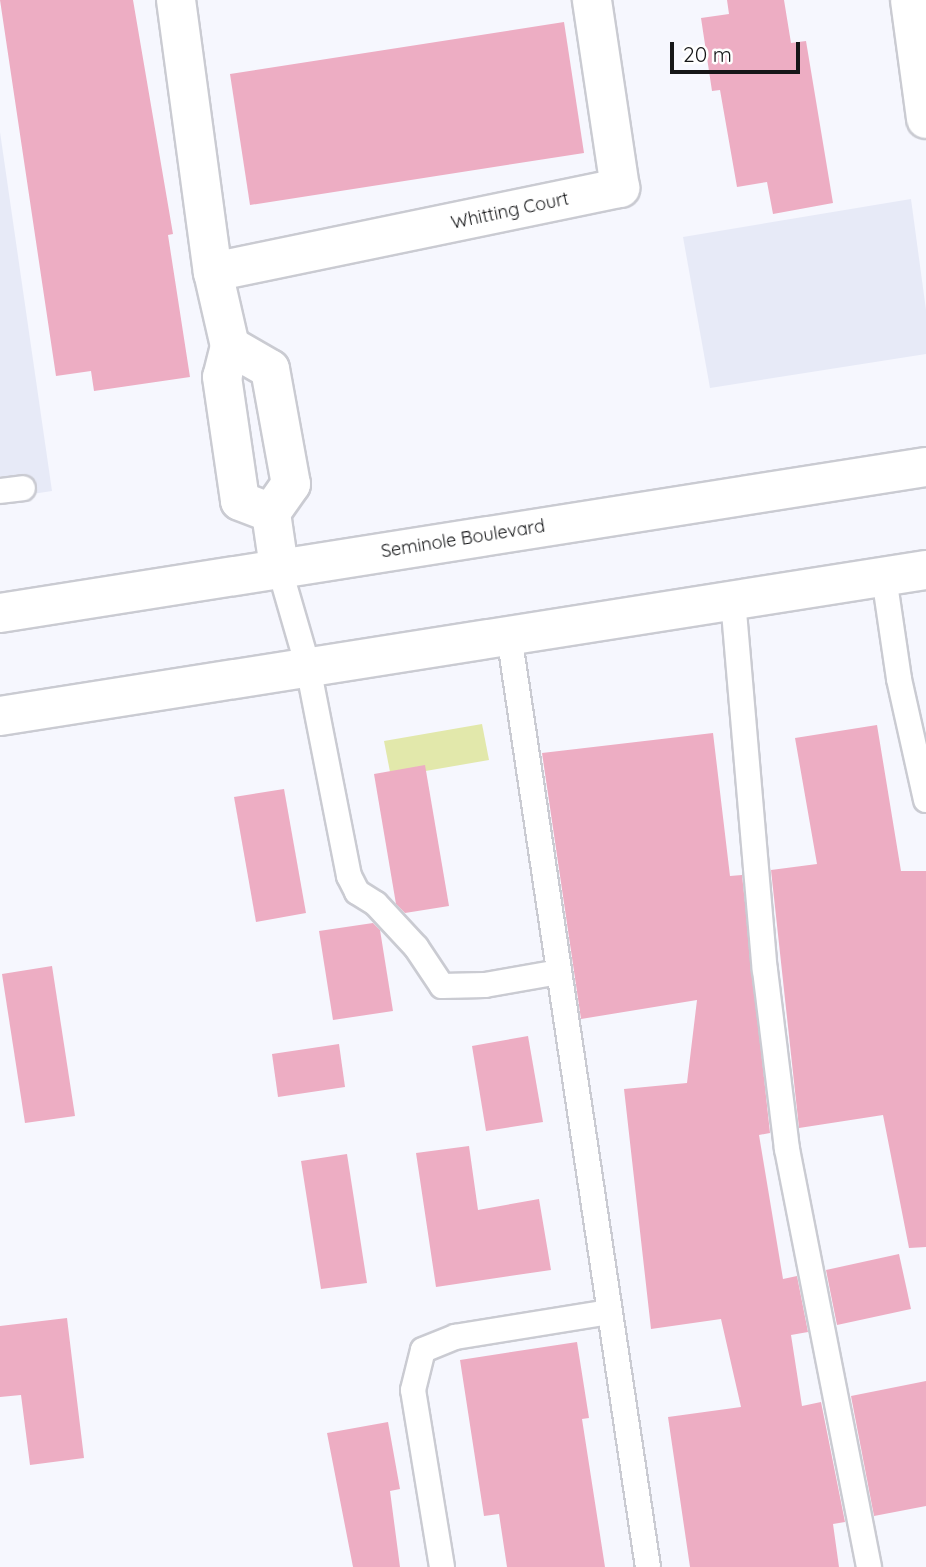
<!DOCTYPE html>
<style>
body{margin:0}
#map{position:relative;width:926px;height:1567px;overflow:hidden;background:#f6f7fe;font-family:Quicksand,sans-serif}
div>[style]{position:absolute}
[style*='--x']{left:calc(var(--x)*1px);top:calc(var(--y)*1px);width:calc(var(--w)*1px);rotate:calc(var(--a)*1deg)}
.built>*{inset:0;background:#e7eaf7}
.green>*{inset:0;background:#e2e8ab}
.building>*{inset:0;background:#edadc3}
.roads{filter:drop-shadow(2px 0 #cacbd2) drop-shadow(-2px 0 #cacbd2) drop-shadow(0 2px #cacbd2) drop-shadow(0 -2px #cacbd2)}
.service>*{height:24px;margin:-12px;padding:0 12px;transform-origin:12px;border-radius:12px;background:#fff}
.minor>*{height:38px;margin:-19px;padding:0 19px;transform-origin:19px;border-radius:19px;background:#fff}
.primary>*{height:38px;margin:-19px;padding:0 19px;transform-origin:19px;border-radius:19px;background:#fff}
span{translate:-50% -50%;white-space:nowrap;text-align:center;line-height:1.15;-webkit-text-stroke:7px #fff;paint-order:stroke}
.street-label{font-size:18px;color:#151618}
.scale{position:absolute;left:670px;top:42px;width:130px;height:32px;box-sizing:border-box;border:4px solid #151618;border-top:0;padding-left:9px;font-size:21px;line-height:24px;white-space:nowrap;color:#151618;-webkit-text-stroke:5px #fff;paint-order:stroke}
</style>
<div id="map">
<div class="built">
<i style="clip-path:polygon(0 132px,52px 491px,0 499px)"></i>
<i style="clip-path:polygon(911px 199px,926px 310px,926px 354px,710px 388px,683px 237px)"></i>
</div>
<div class="green">
<i style="clip-path:polygon(482px 724px,489px 760px,391px 777px,384px 741px)"></i>
</div>
<div class="building">
<i style="clip-path:polygon(0 0,133px 0,173px 234px,168px 235px,190px 377px,94px 391px,91px 371px,56px 376px)"></i>
<i style="clip-path:polygon(727px 0,784px 0,791px 43px,806px 41px,833px 203px,773px 214px,767px 182px,737px 187px,720px 90px,712px 91px,701px 18px,729px 14px)"></i>
<i style="clip-path:polygon(564px 22px,584px 153px,250px 205px,230px 74px)"></i>
<i style="clip-path:polygon(877px 725px,901px 871px,926px 871px,926px 1247px,909px 1248px,883px 1115px,799px 1128px,771px 870px,817px 864px,795px 738px)"></i>
<i style="clip-path:polygon(713px 733px,730px 876px,742px 875px,770px 1133px,759px 1135px,783px 1279px,797px 1276px,808px 1332px,791px 1335px,802px 1406px,821px 1402px,845px 1522px,833px 1524px,839px 1567px,690px 1567px,668px 1417px,741px 1407px,721px 1319px,651px 1329px,624px 1089px,687px 1083px,697px 1000px,581px 1019px,542px 753px)"></i>
<i style="clip-path:polygon(425px 765px,449px 906px,405px 913px,396px 904px,374px 774px)"></i>
<i style="clip-path:polygon(284px 789px,306px 913px,256px 922px,234px 797px)"></i>
<i style="clip-path:polygon(373px 923px,380px 930px,393px 1011px,333px 1020px,319px 931px)"></i>
<i style="clip-path:polygon(52px 966px,75px 1116px,25px 1123px,2px 974px)"></i>
<i style="clip-path:polygon(528px 1036px,543px 1122px,486px 1131px,472px 1046px)"></i>
<i style="clip-path:polygon(339px 1044px,345px 1087px,278px 1097px,272px 1054px)"></i>
<i style="clip-path:polygon(469px 1146px,478px 1210px,539px 1199px,551px 1270px,436px 1287px,416px 1153px)"></i>
<i style="clip-path:polygon(347px 1154px,367px 1283px,321px 1289px,301px 1161px)"></i>
<i style="clip-path:polygon(899px 1254px,911px 1309px,837px 1325px,826px 1270px)"></i>
<i style="clip-path:polygon(67px 1318px,84px 1458px,30px 1465px,21px 1395px,0 1397px,0 1326px)"></i>
<i style="clip-path:polygon(577px 1342px,589px 1418px,582px 1419px,605px 1567px,507px 1567px,499px 1514px,484px 1516px,460px 1360px)"></i>
<i style="clip-path:polygon(926px 1381px,926px 1506px,874px 1516px,851px 1396px)"></i>
<i style="clip-path:polygon(388px 1422px,400px 1489px,390px 1491px,400px 1567px,353px 1567px,327px 1433px)"></i>
</div>
<div class="roads">
<div class="service">
<i style="--x:0;--y:491;--w:23;--a:-7"></i>
<i style="--x:279;--y:567;--w:104;--a:73.8"></i>
<i style="--x:308;--y:667;--w:213;--a:78.9"></i>
<i style="--x:349;--y:876;--w:18;--a:63"></i>
<i style="--x:357;--y:892;--w:22;--a:32"></i>
<i style="--x:376;--y:904;--w:59;--a:47.1"></i>
<i style="--x:416;--y:947;--w:47;--a:56.3"></i>
<i style="--x:442;--y:986;--w:43;--a:-1.3"></i>
<i style="--x:485;--y:985;--w:75;--a:-10"></i>
<i style="--x:884;--y:577;--w:103;--a:81.6"></i>
<i style="--x:899;--y:679;--w:124;--a:77.4"></i>
<i style="--x:733;--y:600;--w:371;--a:85.1"></i>
<i style="--x:765;--y:970;--w:180;--a:83"></i>
<i style="--x:787;--y:1149;--w:426;--a:78.9"></i>
<i style="--x:509;--y:635;--w:942;--a:81.52"></i>
<i style="--x:442;--y:1567;--w:179;--a:-99.3"></i>
<i style="--x:413;--y:1390;--w:41;--a:-76"></i>
<i style="--x:423;--y:1350;--w:35;--a:-22"></i>
<i style="--x:455;--y:1337;--w:156;--a:-9.2"></i>
</div>
<div class="minor">
<i style="--x:176;--y:0;--w:275;--a:82.3"></i>
<i style="--x:213;--y:272;--w:76;--a:77.1"></i>
<i style="--x:230;--y:346;--w:32;--a:104"></i>
<i style="--x:222;--y:377;--w:125;--a:81.7"></i>
<i style="--x:240;--y:501;--w:33;--a:21"></i>
<i style="--x:910;--y:0;--w:120;--a:82.3"></i>
<i style="--x:213;--y:272;--w:416;--a:-11.7"></i>
<i style="--x:620;--y:188;--w:190;--a:-98.5"></i>
<i style="--x:230;--y:346;--w:46;--a:29.9"></i>
<i style="--x:270;--y:369;--w:117;--a:79.7"></i>
<i style="--x:291;--y:484;--w:35;--a:125"></i>
<i style="--x:271;--y:513;--w:55;--a:81.6"></i>
</div>
<div class="primary">
<i style="--x:0;--y:613;--w:937;--a:-8.96"></i>
<i style="--x:0;--y:716;--w:937;--a:-8.96"></i>
</div>
</div>
<div class="street-label">
<span style="left:510px;top:211px;rotate:-12deg">Whitting Court</span>
<span style="left:463px;top:539px;rotate:-9deg">Seminole Boulevard</span>
</div>
<div class="scale">20 m</div>
</div>
